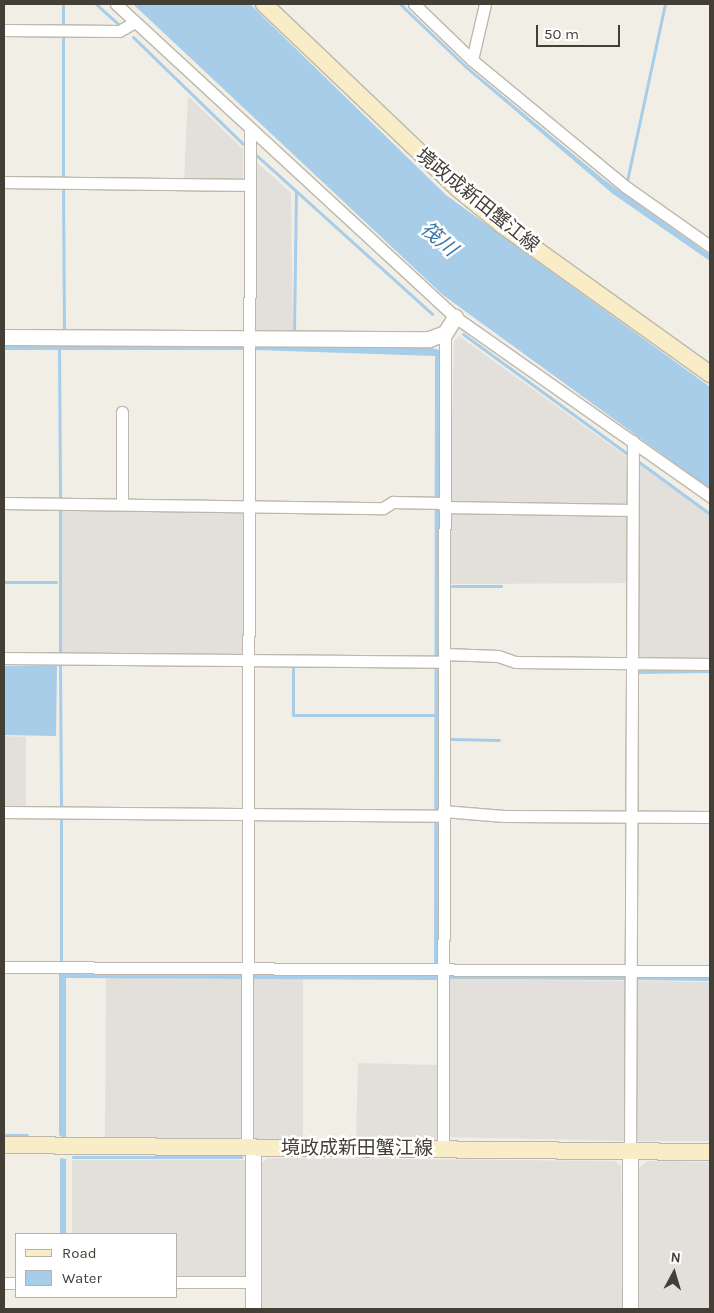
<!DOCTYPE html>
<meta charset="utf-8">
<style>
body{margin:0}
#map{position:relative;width:714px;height:1313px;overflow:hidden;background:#f1eee6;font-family:Karla,"Noto Sans JP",sans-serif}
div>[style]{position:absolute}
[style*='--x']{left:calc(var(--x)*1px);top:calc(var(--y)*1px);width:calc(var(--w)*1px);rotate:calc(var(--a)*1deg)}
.industrial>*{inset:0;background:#e3dfda}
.water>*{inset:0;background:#a7cde8}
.stream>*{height:3px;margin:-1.5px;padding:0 1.5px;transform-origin:1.5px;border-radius:1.5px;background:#a7cde8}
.roads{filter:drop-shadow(1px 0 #beb8ac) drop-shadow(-1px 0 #beb8ac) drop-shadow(0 1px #beb8ac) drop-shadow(0 -1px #beb8ac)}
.minor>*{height:11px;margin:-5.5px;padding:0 5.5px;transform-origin:5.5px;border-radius:5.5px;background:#fff}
.tertiary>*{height:15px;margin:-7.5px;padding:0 7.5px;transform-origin:7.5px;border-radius:7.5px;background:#fff}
.secondary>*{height:16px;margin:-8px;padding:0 8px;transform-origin:8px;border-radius:8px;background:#f9edc8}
span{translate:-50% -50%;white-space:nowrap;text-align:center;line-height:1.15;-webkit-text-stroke:5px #fff;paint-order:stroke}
.street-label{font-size:19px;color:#433e36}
.water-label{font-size:20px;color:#3a76a3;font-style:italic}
.frame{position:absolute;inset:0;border:5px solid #433e36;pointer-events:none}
.legend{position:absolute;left:15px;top:1233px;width:162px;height:65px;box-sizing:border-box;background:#fff;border:1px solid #b4b2af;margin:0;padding:6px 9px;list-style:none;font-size:15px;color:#433e36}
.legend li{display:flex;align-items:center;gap:10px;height:25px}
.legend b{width:25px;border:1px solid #b4b2af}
.north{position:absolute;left:649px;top:1248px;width:50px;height:50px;-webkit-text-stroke:4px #fff;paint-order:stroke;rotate:6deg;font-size:14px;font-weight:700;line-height:20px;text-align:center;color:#433e36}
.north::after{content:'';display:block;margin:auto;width:18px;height:22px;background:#433e36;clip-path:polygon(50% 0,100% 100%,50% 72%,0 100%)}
.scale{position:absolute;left:536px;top:25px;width:84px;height:22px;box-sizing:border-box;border:2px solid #433e36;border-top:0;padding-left:6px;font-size:15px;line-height:18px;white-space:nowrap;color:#433e36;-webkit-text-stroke:4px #fff;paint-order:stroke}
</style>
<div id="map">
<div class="industrial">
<i style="clip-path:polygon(188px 96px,243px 149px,243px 178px,238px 182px,184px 181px)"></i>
<i style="clip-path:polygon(252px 158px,291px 193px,293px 333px,252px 333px)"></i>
<i style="clip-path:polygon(459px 336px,626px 456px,627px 504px,450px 502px,454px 341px)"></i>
<i style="clip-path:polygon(636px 462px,710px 515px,710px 658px,638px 657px,635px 650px)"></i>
<i style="clip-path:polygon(62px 509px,241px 510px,245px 513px,245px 654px,62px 654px)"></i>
<i style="clip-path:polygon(454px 511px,623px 514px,627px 517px,626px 583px,451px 584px,451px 513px)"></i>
<i style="clip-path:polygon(4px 736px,26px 737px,26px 809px,4px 809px)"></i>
<i style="clip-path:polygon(106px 978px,242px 979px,244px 1134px,240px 1140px,105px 1141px)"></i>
<i style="clip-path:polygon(252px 979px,303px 979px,303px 1143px,256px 1141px,251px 1137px)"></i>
<i style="clip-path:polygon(449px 979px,626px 981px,625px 1141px,447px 1137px)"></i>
<i style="clip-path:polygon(633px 981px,710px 982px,710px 1141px,633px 1141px)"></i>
<i style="clip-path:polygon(358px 1063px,438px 1065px,438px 1144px,356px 1142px)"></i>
<i style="clip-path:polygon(268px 1158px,614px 1161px,621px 1166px,622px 1309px,262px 1309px,262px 1163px)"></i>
<i style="clip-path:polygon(72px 1160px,247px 1160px,247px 1276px,244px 1278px,176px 1278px,176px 1234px,72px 1234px)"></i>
<i style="clip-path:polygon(647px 1161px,710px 1162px,710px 1309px,639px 1309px,639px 1168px)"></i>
</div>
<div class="water">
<i style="clip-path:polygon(133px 4px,250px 4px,446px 195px,710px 387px,710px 489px,443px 295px)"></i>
<i style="clip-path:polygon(398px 4px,402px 4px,468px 67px,603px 179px,710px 255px,710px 261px,613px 194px,465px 68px)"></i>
<i style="clip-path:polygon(4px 343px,426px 346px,439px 350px,439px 965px,434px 965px,435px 356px,255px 350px,4px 350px)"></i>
<i style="clip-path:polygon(4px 666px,57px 666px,56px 736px,4px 735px)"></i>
<i style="clip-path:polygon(59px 974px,437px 976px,439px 980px,66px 978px,66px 1140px,59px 1135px)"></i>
<i style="clip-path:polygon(60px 1158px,66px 1159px,66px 1234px,60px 1234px)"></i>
</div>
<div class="stream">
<i style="--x:63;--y:4;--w:20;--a:90"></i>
<i style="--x:96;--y:4;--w:30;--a:42"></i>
<i style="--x:133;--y:37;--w:153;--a:44.2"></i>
<i style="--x:254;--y:153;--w:240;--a:42.1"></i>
<i style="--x:63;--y:179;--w:145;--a:-90"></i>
<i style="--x:627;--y:181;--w:181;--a:-77.9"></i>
<i style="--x:63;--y:187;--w:145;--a:89.6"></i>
<i style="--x:294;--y:332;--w:140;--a:-89.2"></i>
<i style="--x:463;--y:334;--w:202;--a:36.1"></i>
<i style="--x:59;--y:347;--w:153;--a:89.6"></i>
<i style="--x:639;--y:462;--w:88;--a:36.2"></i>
<i style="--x:60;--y:510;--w:143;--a:90"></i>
<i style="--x:4;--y:582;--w:52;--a:0"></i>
<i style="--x:452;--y:586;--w:49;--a:0"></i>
<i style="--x:60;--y:665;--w:142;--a:89.6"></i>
<i style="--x:293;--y:666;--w:49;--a:90"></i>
<i style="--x:293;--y:715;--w:144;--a:0"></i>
<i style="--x:636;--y:675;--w:3;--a:-72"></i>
<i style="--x:637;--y:672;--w:73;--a:-0.8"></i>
<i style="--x:451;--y:739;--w:48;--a:1.2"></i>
<i style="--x:61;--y:818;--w:143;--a:90"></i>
<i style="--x:448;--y:977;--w:177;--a:0.3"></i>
<i style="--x:634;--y:978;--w:76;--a:0.8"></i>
<i style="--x:4;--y:1135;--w:23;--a:0"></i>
<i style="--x:73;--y:1157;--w:168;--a:0"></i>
</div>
<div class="roads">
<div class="minor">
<i style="--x:116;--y:4;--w:461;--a:42.7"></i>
<i style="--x:455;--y:317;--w:312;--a:35.1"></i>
<i style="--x:414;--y:4;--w:81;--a:44"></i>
<i style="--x:472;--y:60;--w:200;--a:39.5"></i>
<i style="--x:626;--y:187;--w:103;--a:35.1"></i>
<i style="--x:4;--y:30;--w:115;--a:0.5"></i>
<i style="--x:119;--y:31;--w:18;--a:-29"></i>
<i style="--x:472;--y:60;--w:57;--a:-76.9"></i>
<i style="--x:4;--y:182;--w:244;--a:0.7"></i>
<i style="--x:122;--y:412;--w:92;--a:90"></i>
<i style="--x:4;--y:503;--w:379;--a:0.8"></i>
<i style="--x:383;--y:508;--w:12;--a:-31"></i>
<i style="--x:393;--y:502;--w:51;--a:1.1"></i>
<i style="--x:444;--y:507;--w:187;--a:0.9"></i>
<i style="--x:444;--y:654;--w:54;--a:2.1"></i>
<i style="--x:498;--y:656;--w:18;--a:19"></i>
<i style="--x:515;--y:662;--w:195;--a:0.6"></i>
<i style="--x:4;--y:658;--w:440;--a:0.5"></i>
<i style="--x:443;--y:811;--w:61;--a:4.7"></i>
<i style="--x:504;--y:816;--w:206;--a:0.3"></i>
<i style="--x:4;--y:812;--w:439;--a:0.5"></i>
<i style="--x:4;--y:967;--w:706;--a:0.32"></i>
<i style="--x:247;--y:1149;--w:1019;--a:-89.83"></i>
<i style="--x:443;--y:1150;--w:817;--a:-89.86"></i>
<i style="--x:630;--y:1152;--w:711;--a:-89.76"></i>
<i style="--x:176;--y:1282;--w:77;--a:0"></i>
<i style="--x:4;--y:1283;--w:12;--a:0"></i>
</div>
<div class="tertiary">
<i style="--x:4;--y:337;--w:425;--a:0.3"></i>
<i style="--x:429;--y:339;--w:17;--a:-21"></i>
<i style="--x:445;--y:333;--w:19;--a:-58"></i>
<i style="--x:253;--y:1149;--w:160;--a:90"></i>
<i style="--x:630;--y:1152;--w:157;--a:90"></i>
</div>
<div class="secondary">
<i style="--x:264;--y:4;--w:268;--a:43.6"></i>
<i style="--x:458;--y:189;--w:57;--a:39.3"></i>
<i style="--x:502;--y:225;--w:256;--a:35.6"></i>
<i style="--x:4;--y:1145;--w:706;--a:0.57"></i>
</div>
</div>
<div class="street-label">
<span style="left:477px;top:201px;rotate:39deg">境政成新田蟹江線</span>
<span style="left:357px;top:1149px">境政成新田蟹江線</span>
</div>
<div class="water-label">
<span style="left:439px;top:239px;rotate:40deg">筏川</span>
</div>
<div class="frame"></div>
<ul class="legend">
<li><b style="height:6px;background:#f9edc8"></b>Road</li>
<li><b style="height:14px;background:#a7cde8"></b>Water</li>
</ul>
<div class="north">N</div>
<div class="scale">50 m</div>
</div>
